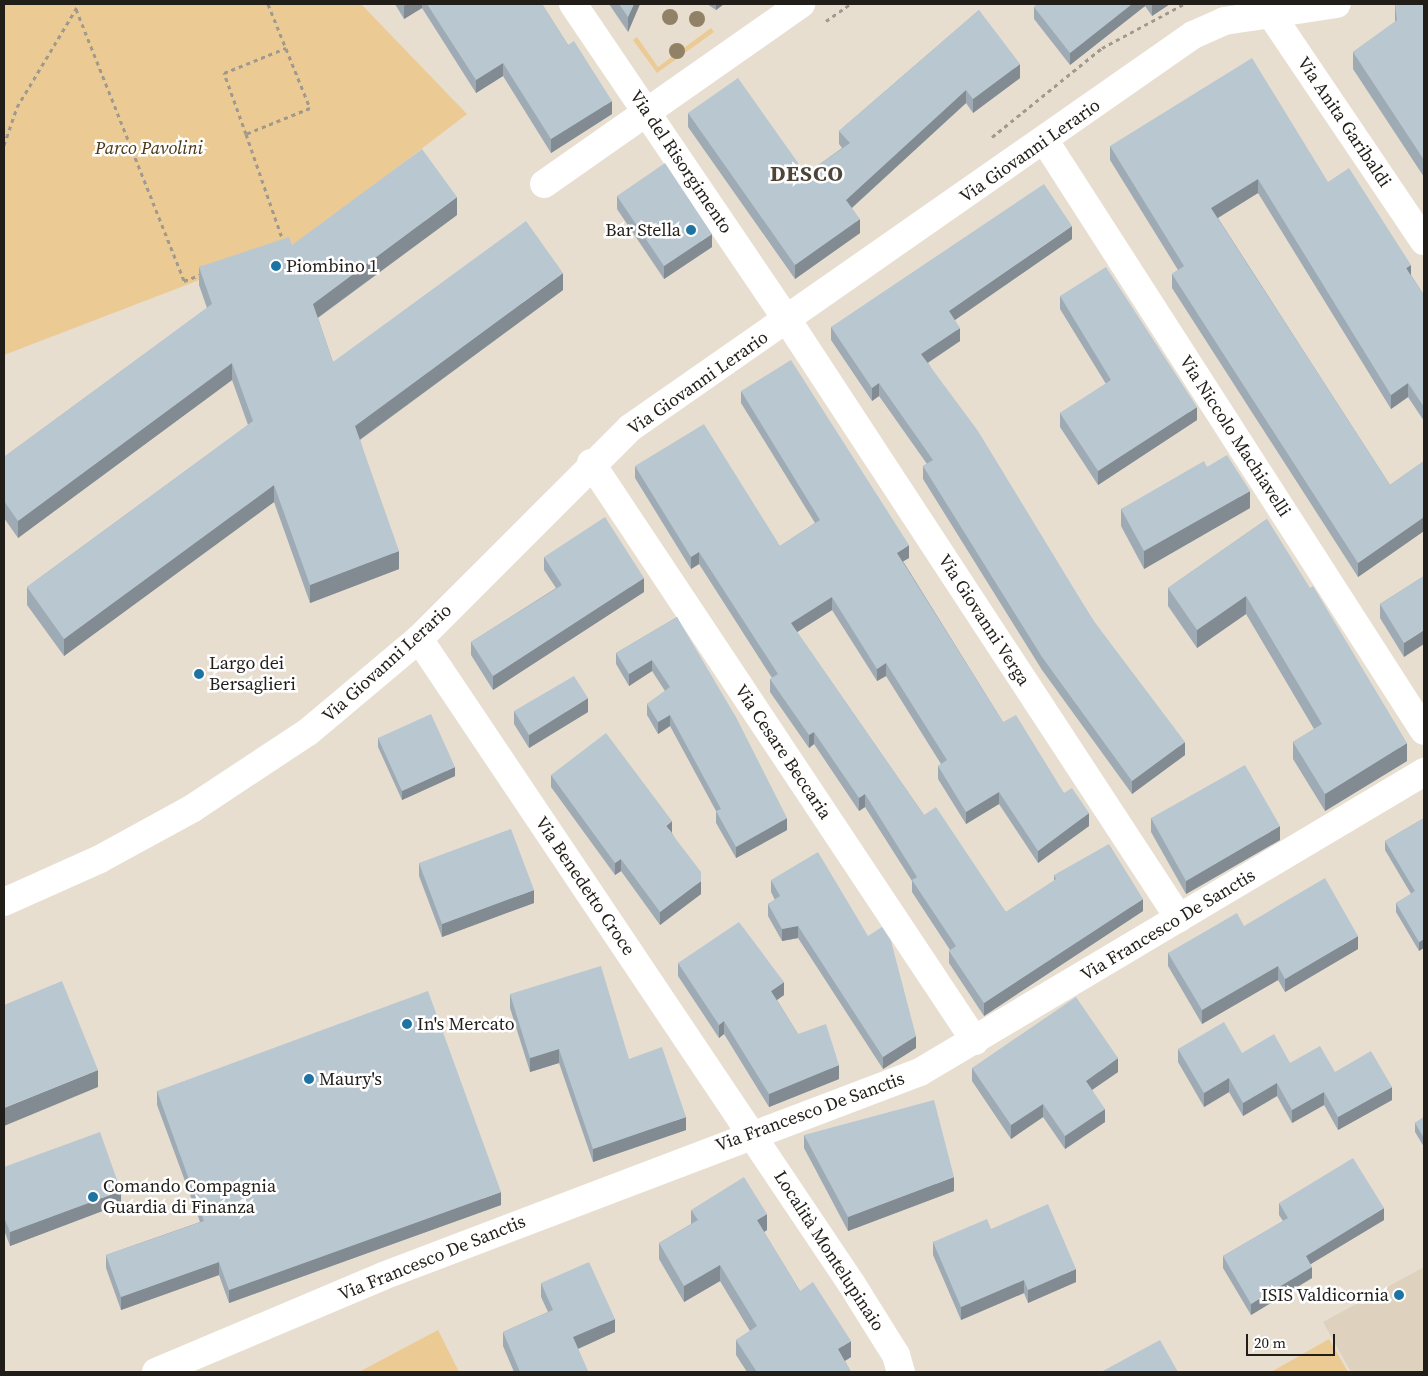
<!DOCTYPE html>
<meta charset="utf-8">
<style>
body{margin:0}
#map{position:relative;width:1428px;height:1376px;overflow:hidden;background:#e7ded0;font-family:"Source Serif 4",serif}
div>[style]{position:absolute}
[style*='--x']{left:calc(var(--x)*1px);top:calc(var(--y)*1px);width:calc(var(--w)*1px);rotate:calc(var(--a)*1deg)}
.built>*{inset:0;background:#ded1be}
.green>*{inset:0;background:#ecca94}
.path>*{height:3px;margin-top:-1.5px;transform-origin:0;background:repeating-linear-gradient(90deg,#a0998e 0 4px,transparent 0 8px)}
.minor>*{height:28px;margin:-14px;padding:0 14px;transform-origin:14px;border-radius:14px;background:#fff}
.trees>*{width:16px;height:16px;margin:-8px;border-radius:50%;background:#908167}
.wall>*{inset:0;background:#9fabb4}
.shaded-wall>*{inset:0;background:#828b92}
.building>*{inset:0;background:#b9c7d1}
.dots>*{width:14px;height:14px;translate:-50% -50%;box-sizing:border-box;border:2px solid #fff;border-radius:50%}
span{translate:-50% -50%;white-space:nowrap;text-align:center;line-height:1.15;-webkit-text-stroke:5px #fff;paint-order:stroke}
.street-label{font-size:18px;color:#211e19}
.park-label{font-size:18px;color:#493511;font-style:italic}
.poi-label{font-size:18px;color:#211e19}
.right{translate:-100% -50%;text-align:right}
.left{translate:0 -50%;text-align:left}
.district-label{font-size:22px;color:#4d453a;font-weight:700;letter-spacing:1px}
.frame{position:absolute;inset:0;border:5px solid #211e19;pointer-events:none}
.scale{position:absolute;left:1246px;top:1334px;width:89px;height:22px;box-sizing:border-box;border:2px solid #211e19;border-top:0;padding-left:6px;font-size:15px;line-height:18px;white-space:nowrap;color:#211e19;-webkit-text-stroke:4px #fff;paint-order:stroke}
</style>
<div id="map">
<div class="built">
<i style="clip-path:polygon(1424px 1267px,1424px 1372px,1351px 1372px,1323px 1322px)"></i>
</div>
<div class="green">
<i style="clip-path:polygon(4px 4px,361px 4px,467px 114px,301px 241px,4px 355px)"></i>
<i style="clip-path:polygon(711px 28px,714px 32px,657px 73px,633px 40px,637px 37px,658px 67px)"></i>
<i style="clip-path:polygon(438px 1330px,459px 1372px,359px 1372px)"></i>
<i style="clip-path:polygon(1329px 1339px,1348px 1372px,1271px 1372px)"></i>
</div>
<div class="path">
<i style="--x:268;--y:4;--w:112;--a:68"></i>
<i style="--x:310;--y:108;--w:69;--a:157.9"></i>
<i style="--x:246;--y:134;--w:113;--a:70.9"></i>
<i style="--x:76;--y:9;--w:293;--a:68.3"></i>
<i style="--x:184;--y:281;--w:19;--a:-21"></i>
<i style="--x:826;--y:21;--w:29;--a:-35"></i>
<i style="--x:246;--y:134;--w:65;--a:-109.8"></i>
<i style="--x:224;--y:73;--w:67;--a:-22"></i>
<i style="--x:992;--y:137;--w:141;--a:-39"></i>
<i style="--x:1102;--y:48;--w:93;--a:-28.2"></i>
<i style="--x:4;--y:145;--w:40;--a:-71.1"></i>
<i style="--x:17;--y:107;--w:120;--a:-59"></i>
</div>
<div class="minor">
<i style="--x:573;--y:4;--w:383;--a:55.9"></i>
<i style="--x:788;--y:321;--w:714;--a:56.78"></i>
<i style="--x:1264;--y:4;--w:286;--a:56"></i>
<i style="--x:1045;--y:141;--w:701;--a:57.28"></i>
<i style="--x:544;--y:184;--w:314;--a:-35"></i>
<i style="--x:591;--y:463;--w:694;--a:56.4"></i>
<i style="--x:419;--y:639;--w:775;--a:56.15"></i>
<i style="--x:851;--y:1283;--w:85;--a:58"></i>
<i style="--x:896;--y:1355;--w:18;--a:74"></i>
<i style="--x:4;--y:902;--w:105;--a:-24.1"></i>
<i style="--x:100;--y:859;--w:106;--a:-28.7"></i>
<i style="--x:193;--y:808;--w:138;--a:-33.5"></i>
<i style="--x:308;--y:732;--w:145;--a:-40"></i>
<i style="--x:419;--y:639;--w:298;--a:-45"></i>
<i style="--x:630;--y:428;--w:687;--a:-34.92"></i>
<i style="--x:1193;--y:35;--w:34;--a:-24"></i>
<i style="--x:1224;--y:21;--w:114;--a:-8.6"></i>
<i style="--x:156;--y:1372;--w:246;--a:-22.9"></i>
<i style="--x:383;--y:1276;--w:574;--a:-20.8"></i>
<i style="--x:920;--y:1072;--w:587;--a:-30.76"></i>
</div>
<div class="trees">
<i style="left:670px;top:17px"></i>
<i style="left:697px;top:19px"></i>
<i style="left:677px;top:51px"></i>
</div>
<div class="wall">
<i style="clip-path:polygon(395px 4px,542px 4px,612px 114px,551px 153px,503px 76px,476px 93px,422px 8px,404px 19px)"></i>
<i style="clip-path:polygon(609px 4px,640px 4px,628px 32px)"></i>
<i style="clip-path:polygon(707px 4px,724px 4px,716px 10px)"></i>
<i style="clip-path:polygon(1038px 4px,1170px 4px,1152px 16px,1145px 6px,1070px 65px,1034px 19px,1034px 7px)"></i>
<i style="clip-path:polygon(1395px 4px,1424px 4px,1424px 177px,1353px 69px,1353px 52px,1395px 22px)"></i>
<i style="clip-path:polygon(979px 10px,1020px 78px,973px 113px,966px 103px,852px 208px,860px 233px,795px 279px,688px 127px,688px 113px,806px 174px,842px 148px,839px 144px,839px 131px)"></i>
<i style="clip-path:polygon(1110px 146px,1328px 182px,1411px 275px,1424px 295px,1424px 421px,1408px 397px,1391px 409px,1258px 193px,1218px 218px,1390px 485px,1424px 461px,1424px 531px,1358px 577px,1172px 288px,1172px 274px,1178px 270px,1110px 160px)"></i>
<i style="clip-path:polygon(617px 196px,712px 247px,664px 279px,617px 209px)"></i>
<i style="clip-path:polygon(457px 215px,318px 318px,333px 362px,563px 290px,360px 440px,399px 569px,310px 603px,274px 502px,64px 656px,27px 605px,27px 587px,248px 425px,232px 380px,18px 538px,4px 518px,4px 457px,207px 308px,199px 285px,199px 267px,292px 245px)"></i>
<i style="clip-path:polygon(1072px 239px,955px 320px,960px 341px,928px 363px,1093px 620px,1185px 755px,1132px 794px,1042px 670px,923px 479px,923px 466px,927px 464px,879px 396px,872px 401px,831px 340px,831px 327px)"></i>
<i style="clip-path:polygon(1060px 296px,1197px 420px,1098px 485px,1060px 427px,1060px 413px,1106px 384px,1060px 309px)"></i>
<i style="clip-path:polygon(741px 391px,909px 558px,903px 561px,1003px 722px,1064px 793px,1089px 826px,1038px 863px,999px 804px,966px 824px,938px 779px,938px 766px,941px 764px,886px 676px,877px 681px,832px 610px,797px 632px,924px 815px,1006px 912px,1054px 881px,1054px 875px,1143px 911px,984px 1016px,949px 963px,949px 951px,950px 950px,912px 892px,912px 881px,865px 807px,859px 811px,814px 744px,809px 748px,770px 692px,770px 679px,772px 678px,699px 564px,691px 569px,635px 478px,635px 466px,780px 546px,815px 523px,741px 403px)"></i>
<i style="clip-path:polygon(1207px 467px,1250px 508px,1144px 569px,1121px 526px,1121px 509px)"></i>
<i style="clip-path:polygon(1267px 519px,1407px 761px,1325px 811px,1293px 759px,1293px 742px,1314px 729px,1246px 614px,1197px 648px,1168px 606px,1168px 588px)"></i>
<i style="clip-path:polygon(544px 557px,644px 592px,493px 690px,471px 655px,471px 642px,556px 588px,544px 570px)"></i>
<i style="clip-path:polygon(1424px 576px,1404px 657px,1380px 618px,1380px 604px)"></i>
<i style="clip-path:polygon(677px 617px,787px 830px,736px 858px,716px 823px,716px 811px,670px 726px,658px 734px,647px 715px,647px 704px,665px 691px,652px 671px,629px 686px,616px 664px,616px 653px)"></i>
<i style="clip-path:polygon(514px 711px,588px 712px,529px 748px,514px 724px)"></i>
<i style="clip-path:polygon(378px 738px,455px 776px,402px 800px,378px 747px)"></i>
<i style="clip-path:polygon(551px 775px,672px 833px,701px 894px,660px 925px,621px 871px,615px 875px,551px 787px)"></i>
<i style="clip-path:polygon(1151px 818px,1280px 840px,1186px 894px,1151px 832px)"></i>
<i style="clip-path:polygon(1424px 818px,1419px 951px,1396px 912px,1396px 903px,1411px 894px,1385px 850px,1385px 841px)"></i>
<i style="clip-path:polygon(419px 863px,534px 903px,442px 937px,419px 876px)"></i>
<i style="clip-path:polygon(771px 880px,916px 1048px,883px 1069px,798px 938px,782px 941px,768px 916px,768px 904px,775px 900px,771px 892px)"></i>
<i style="clip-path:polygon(1244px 926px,1358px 949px,1285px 992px,1278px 980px,1202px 1024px,1168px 966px,1168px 953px)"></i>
<i style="clip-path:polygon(678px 963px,784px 995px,777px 1000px,798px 1034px,839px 1079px,769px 1107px,724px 1034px,719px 1038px,678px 976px)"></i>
<i style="clip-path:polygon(510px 994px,686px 1130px,593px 1162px,559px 1063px,530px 1072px,510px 1008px)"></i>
<i style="clip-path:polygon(1178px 1049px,1242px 1053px,1335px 1072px,1392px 1100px,1338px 1130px,1324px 1105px,1292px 1123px,1277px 1096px,1243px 1116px,1229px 1092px,1204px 1107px,1178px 1062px)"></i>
<i style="clip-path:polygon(972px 1068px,1118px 1072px,1092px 1090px,1105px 1122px,1065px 1149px,1043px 1117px,1011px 1139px,972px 1081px)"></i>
<i style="clip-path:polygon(157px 1091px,501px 1205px,229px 1303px,219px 1275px,121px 1310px,106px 1268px,106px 1255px,200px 1222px,157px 1105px)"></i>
<i style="clip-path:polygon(1424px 1117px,1424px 1147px,1415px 1132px,1415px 1123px)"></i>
<i style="clip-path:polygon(804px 1135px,954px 1191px,848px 1231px,804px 1148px)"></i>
<i style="clip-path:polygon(4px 1167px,121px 1204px,10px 1246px,4px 1230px)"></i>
<i style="clip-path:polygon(1279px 1203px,1384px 1220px,1310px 1264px,1312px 1278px,1251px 1315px,1223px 1268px,1223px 1256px,1283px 1221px,1279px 1215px)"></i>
<i style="clip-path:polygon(691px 1210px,767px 1230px,764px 1232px,800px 1291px,851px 1357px,845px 1361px,851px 1372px,747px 1372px,736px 1355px,736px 1340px,750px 1331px,720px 1281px,684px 1302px,659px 1259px,659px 1243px,691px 1224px)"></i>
<i style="clip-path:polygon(991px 1229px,1076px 1282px,1028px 1303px,1024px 1293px,961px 1320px,933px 1255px,933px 1242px)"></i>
<i style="clip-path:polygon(541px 1283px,615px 1332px,578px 1349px,588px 1372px,514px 1372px,503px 1346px,503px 1332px,548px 1312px,541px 1297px)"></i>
</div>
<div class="shaded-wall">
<i style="clip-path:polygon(407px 4px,422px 4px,422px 8px,404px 19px,404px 6px)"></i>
<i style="clip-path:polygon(634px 4px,640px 4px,628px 32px,628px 17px)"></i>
<i style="clip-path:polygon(716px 4px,724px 4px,716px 10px)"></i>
<i style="clip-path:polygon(1132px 4px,1145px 4px,1145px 6px,1070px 65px,1070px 53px)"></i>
<i style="clip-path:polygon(1152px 4px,1170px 4px,1152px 16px)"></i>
<i style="clip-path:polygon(503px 63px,503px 76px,476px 93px,476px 80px)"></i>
<i style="clip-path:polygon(1020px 64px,1020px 78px,973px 113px,973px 99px)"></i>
<i style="clip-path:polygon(966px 90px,966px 103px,846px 213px,846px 200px)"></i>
<i style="clip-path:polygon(612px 101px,612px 114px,551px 153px,551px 139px)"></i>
<i style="clip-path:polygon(1258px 179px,1258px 193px,1211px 222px,1211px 208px)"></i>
<i style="clip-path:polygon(457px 197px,457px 215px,313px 321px,313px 304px)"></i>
<i style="clip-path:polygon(860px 219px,860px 233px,795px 279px,795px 265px)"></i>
<i style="clip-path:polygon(1072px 226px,1072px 239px,949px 324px,949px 311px)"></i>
<i style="clip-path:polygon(712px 234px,712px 247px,664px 279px,664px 266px)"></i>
<i style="clip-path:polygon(1411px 265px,1411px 279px,1406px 268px)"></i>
<i style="clip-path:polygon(563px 273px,563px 290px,355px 443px,355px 426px)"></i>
<i style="clip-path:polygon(960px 328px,960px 341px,921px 367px,921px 354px)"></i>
<i style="clip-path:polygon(232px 363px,232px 380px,18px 538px,18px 521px)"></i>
<i style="clip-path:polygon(879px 383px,879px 396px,872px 401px,872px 388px)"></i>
<i style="clip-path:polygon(1408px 383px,1408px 397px,1391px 409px,1391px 395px)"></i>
<i style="clip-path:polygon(1197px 407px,1197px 420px,1098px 485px,1098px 471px)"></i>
<i style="clip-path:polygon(274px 485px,274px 502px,64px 656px,64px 639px)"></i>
<i style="clip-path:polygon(1250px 491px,1250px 508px,1144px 569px,1144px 551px)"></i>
<i style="clip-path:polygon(1424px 517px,1424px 531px,1358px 577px,1358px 563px)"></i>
<i style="clip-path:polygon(909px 545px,909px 558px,897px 565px,897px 553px)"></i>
<i style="clip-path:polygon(399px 551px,399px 569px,310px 603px,310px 585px)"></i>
<i style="clip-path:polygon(699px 552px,699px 564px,691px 569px,691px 557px)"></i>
<i style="clip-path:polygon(644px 578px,644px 592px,493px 690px,493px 676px)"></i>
<i style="clip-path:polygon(1246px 596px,1246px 614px,1197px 648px,1197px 630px)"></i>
<i style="clip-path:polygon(832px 597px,832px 610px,791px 636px,791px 623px)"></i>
<i style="clip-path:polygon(1424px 630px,1424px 644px,1404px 657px,1404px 643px)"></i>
<i style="clip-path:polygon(652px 660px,652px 671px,629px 686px,629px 674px)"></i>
<i style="clip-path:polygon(886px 663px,886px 676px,877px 681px,877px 669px)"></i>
<i style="clip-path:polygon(588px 698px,588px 712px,529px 748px,529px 735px)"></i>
<i style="clip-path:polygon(670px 715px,670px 726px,658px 734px,658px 722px)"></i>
<i style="clip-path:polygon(814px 732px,814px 744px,809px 748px,809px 735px)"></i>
<i style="clip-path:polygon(1185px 742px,1185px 755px,1132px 794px,1132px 781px)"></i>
<i style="clip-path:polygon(1407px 743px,1407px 761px,1325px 811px,1325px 794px)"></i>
<i style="clip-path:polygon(455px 767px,455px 776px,402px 800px,402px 791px)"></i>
<i style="clip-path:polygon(999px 792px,999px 804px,966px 824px,966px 812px)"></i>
<i style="clip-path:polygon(865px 794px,865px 807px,859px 811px,859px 798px)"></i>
<i style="clip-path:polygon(1089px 813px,1089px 826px,1038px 863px,1038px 851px)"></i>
<i style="clip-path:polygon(787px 818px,787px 830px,736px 858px,736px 847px)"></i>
<i style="clip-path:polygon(672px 821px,672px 833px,666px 826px)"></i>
<i style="clip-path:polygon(1280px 826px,1280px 840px,1186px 894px,1186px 881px)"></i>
<i style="clip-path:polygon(621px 859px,621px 871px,615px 875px,615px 863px)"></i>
<i style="clip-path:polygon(701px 881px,701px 894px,660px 925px,660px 912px)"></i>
<i style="clip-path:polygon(534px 890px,534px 903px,442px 937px,442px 924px)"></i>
<i style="clip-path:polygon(1143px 899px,1143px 911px,984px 1016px,984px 1003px)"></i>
<i style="clip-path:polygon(798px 926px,798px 938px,782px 941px,782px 929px)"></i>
<i style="clip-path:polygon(1358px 936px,1358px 949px,1285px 992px,1285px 979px)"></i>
<i style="clip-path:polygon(1424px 939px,1424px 948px,1419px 951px,1419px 942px)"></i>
<i style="clip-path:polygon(1278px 966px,1278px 980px,1202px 1024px,1202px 1010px)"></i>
<i style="clip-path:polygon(784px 982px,784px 995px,771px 1004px,771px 991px)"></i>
<i style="clip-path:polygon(724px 1021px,724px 1034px,719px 1038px,719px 1025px)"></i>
<i style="clip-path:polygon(916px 1036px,916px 1048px,883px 1069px,883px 1057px)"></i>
<i style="clip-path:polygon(559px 1049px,559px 1063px,530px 1072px,530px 1058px)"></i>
<i style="clip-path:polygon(1118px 1058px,1118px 1072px,1086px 1094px,1086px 1081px)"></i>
<i style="clip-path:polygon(839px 1065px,839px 1079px,769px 1107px,769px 1094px)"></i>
<i style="clip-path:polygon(98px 1070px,98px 1087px,4px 1126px,4px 1108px)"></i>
<i style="clip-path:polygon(1229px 1078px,1229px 1092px,1204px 1107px,1204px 1093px)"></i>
<i style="clip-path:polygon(1277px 1083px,1277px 1096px,1243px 1116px,1243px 1103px)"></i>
<i style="clip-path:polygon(1392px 1087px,1392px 1100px,1338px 1130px,1338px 1117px)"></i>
<i style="clip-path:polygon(1324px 1092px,1324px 1105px,1292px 1123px,1292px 1110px)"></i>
<i style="clip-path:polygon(1043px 1104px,1043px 1117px,1011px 1139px,1011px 1125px)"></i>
<i style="clip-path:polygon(1105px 1109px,1105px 1122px,1065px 1149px,1065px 1136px)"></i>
<i style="clip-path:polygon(686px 1117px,686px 1130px,593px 1162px,593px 1149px)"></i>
<i style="clip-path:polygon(954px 1177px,954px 1191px,848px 1231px,848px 1217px)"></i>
<i style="clip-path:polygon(121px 1191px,121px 1204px,10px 1246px,10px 1232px)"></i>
<i style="clip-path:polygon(501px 1192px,501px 1205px,229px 1303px,229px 1290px)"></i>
<i style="clip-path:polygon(1384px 1208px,1384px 1220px,1306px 1267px,1306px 1256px)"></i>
<i style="clip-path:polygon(767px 1214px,767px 1230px,757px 1236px,757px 1220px)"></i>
<i style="clip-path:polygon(219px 1262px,219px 1275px,121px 1310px,121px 1297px)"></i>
<i style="clip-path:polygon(720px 1265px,720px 1281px,684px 1302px,684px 1286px)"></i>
<i style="clip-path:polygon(1312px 1267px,1312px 1278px,1251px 1315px,1251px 1304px)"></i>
<i style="clip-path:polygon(1076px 1269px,1076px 1282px,1028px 1303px,1028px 1290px)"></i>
<i style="clip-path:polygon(1024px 1280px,1024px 1293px,961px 1320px,961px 1307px)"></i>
<i style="clip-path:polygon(615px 1319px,615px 1332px,573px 1351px,573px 1337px)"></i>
<i style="clip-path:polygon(851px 1341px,851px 1357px,838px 1365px,838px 1349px)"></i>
</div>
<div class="building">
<i style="clip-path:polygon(427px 4px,542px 4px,568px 45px,574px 41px,612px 101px,551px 139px,503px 63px,476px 80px)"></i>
<i style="clip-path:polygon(619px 4px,634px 4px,628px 17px)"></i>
<i style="clip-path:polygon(1038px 4px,1132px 4px,1070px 53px,1034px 7px)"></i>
<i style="clip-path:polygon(1395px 4px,1424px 4px,1424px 160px,1353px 52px,1397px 20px)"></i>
<i style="clip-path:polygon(979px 10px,1020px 64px,973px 99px,966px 90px,846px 200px,860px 219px,795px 265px,688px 113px,738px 78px,806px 174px,850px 143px,839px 131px)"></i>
<i style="clip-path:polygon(1252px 58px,1328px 182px,1349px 168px,1411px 265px,1406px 268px,1424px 295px,1424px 407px,1408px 383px,1391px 395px,1258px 179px,1211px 208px,1390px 485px,1424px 461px,1424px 517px,1358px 563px,1172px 274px,1184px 266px,1110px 146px)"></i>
<i style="clip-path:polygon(422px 149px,457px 197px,313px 304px,333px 362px,526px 221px,563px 273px,355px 426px,399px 551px,310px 585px,274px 485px,64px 639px,27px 587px,253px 421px,232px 363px,18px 521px,4px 501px,4px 457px,212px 304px,199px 267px,289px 237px,292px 245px)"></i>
<i style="clip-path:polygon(665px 163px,712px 234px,664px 266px,617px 196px)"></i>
<i style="clip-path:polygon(1044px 184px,1072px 226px,949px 311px,960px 328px,921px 354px,978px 431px,1093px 620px,1185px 742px,1132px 781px,1042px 657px,923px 466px,933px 460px,879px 383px,872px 388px,831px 327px)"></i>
<i style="clip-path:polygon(1106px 267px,1197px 407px,1098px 471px,1060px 413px,1111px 380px,1060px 296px)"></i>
<i style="clip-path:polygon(791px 360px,909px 545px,897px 553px,1003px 722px,1016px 715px,1064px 793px,1072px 788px,1089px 813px,1038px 851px,999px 792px,966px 812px,938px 766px,947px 760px,886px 663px,877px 669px,832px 597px,791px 623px,924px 815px,936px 807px,1006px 912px,1056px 879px,1054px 875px,1109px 844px,1143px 899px,984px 1003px,949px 951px,956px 946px,912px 880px,917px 877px,865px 794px,859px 798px,814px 732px,809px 735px,770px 679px,778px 674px,699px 552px,691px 557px,635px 466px,704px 424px,780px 546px,820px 520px,741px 391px)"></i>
<i style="clip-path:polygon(1227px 455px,1250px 491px,1144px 551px,1121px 509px,1204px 461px,1207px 467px)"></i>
<i style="clip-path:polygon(605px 517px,644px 578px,493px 676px,471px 642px,562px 585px,544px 557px)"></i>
<i style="clip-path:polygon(1267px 519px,1310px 588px,1313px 586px,1407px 743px,1325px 794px,1293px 742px,1322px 724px,1246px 596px,1197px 630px,1168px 588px)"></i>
<i style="clip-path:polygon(1424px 576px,1424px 630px,1404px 643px,1380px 604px)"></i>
<i style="clip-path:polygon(677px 617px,737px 719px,787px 818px,736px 847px,716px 811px,721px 809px,670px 715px,658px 722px,647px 704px,670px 687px,652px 660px,629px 674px,616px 653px)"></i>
<i style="clip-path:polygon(574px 676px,588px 698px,529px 735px,514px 711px)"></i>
<i style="clip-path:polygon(431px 714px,455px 767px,402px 791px,378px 738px)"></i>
<i style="clip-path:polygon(606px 733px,672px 821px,666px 826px,701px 872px,701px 881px,660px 912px,621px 859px,615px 863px,551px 775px)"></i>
<i style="clip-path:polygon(1245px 765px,1280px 826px,1186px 881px,1151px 818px)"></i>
<i style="clip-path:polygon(1424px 818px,1424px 939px,1419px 942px,1396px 903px,1415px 891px,1385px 841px)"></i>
<i style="clip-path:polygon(511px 829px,534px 890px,442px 924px,419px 863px)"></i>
<i style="clip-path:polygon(818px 852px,868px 936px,882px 927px,891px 941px,916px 1036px,883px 1057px,798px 926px,782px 929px,768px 904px,780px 896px,771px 880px)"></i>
<i style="clip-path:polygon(1325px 878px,1358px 936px,1285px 979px,1278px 966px,1202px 1010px,1168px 953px,1237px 913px,1244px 926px)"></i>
<i style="clip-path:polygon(739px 922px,784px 982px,771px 991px,798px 1034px,826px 1024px,839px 1065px,769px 1094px,724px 1021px,719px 1025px,678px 963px)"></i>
<i style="clip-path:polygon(601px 966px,629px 1059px,662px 1047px,686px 1117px,593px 1149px,559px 1049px,530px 1058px,510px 994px)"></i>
<i style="clip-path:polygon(62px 981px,98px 1070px,4px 1108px,4px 1005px)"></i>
<i style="clip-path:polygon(428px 991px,501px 1192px,229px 1290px,219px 1262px,121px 1297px,106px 1255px,204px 1221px,157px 1091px)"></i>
<i style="clip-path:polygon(1076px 997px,1118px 1058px,1086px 1081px,1105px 1109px,1065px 1136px,1043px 1104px,1011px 1125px,972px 1068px)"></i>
<i style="clip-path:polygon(1224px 1022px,1242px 1053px,1274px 1034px,1290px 1063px,1320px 1046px,1335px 1072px,1371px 1051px,1392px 1087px,1338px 1117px,1324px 1092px,1292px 1110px,1277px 1083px,1243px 1103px,1229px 1078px,1204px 1093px,1178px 1049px)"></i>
<i style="clip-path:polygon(934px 1100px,954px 1177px,848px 1217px,804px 1135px)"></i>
<i style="clip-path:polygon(1424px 1117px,1424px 1138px,1415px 1123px)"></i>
<i style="clip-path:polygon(100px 1132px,121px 1191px,10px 1232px,4px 1217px,4px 1167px)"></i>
<i style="clip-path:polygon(1353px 1158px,1384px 1208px,1306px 1256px,1312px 1267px,1251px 1304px,1223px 1256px,1288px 1218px,1279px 1203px)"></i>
<i style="clip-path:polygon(744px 1177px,767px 1214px,757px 1220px,800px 1291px,813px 1282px,851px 1341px,838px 1349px,851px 1372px,757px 1372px,736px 1340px,757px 1326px,720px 1265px,684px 1286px,659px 1243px,698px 1220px,691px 1210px)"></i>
<i style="clip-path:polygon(1048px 1204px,1076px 1269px,1028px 1290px,1024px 1280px,961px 1307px,933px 1242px,987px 1219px,991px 1229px)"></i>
<i style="clip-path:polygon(589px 1262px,615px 1319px,573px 1337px,588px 1371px,586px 1372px,520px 1372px,503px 1332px,553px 1310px,541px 1283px)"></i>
<i style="clip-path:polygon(1160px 1340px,1178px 1372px,1101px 1372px)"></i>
</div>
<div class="dots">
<i style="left:691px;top:230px;background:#1d74a3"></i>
<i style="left:276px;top:266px;background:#1d74a3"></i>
<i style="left:199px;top:674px;background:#1d74a3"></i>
<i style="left:407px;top:1024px;background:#1d74a3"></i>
<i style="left:309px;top:1079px;background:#1d74a3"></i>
<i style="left:93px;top:1197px;background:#1d74a3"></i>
<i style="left:1399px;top:1295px;background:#1d74a3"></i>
</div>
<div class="street-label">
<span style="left:1344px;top:122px;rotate:56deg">Via Anita Garibaldi</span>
<span style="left:1030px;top:151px;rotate:-35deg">Via Giovanni Lerario</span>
<span style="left:681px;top:162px;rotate:56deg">Via del Risorgimento</span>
<span style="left:698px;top:383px;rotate:-35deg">Via Giovanni Lerario</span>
<span style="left:1235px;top:436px;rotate:57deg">Via Niccolo Machiavelli</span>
<span style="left:984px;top:620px;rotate:57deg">Via Giovanni Verga</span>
<span style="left:387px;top:663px;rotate:-42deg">Via Giovanni Lerario</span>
<span style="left:783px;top:752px;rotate:56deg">Via Cesare Beccaria</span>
<span style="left:585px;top:886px;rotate:56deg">Via Benedetto Croce</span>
<span style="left:1168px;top:925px;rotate:-31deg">Via Francesco De Sanctis</span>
<span style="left:810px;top:1112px;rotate:-20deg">Via Francesco De Sanctis</span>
<span style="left:829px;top:1251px;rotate:57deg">Località Montelupinaio</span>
<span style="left:432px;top:1258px;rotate:-22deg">Via Francesco De Sanctis</span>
</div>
<div class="park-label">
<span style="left:149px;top:148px">Parco Pavolini</span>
</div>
<div class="poi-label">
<span class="right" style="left:681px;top:230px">Bar Stella</span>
<span class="left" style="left:286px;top:266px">Piombino 1</span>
<span class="left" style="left:209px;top:674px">Largo dei<br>Bersaglieri</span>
<span class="left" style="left:417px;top:1024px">In's Mercato</span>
<span class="left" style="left:319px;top:1079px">Maury's</span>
<span class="left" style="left:103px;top:1197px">Comando Compagnia<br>Guardia di Finanza</span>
<span class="right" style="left:1389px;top:1295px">ISIS Valdicornia</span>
</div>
<div class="district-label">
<span style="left:807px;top:174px">DESCO</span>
</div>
<div class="frame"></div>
<div class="scale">20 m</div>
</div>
